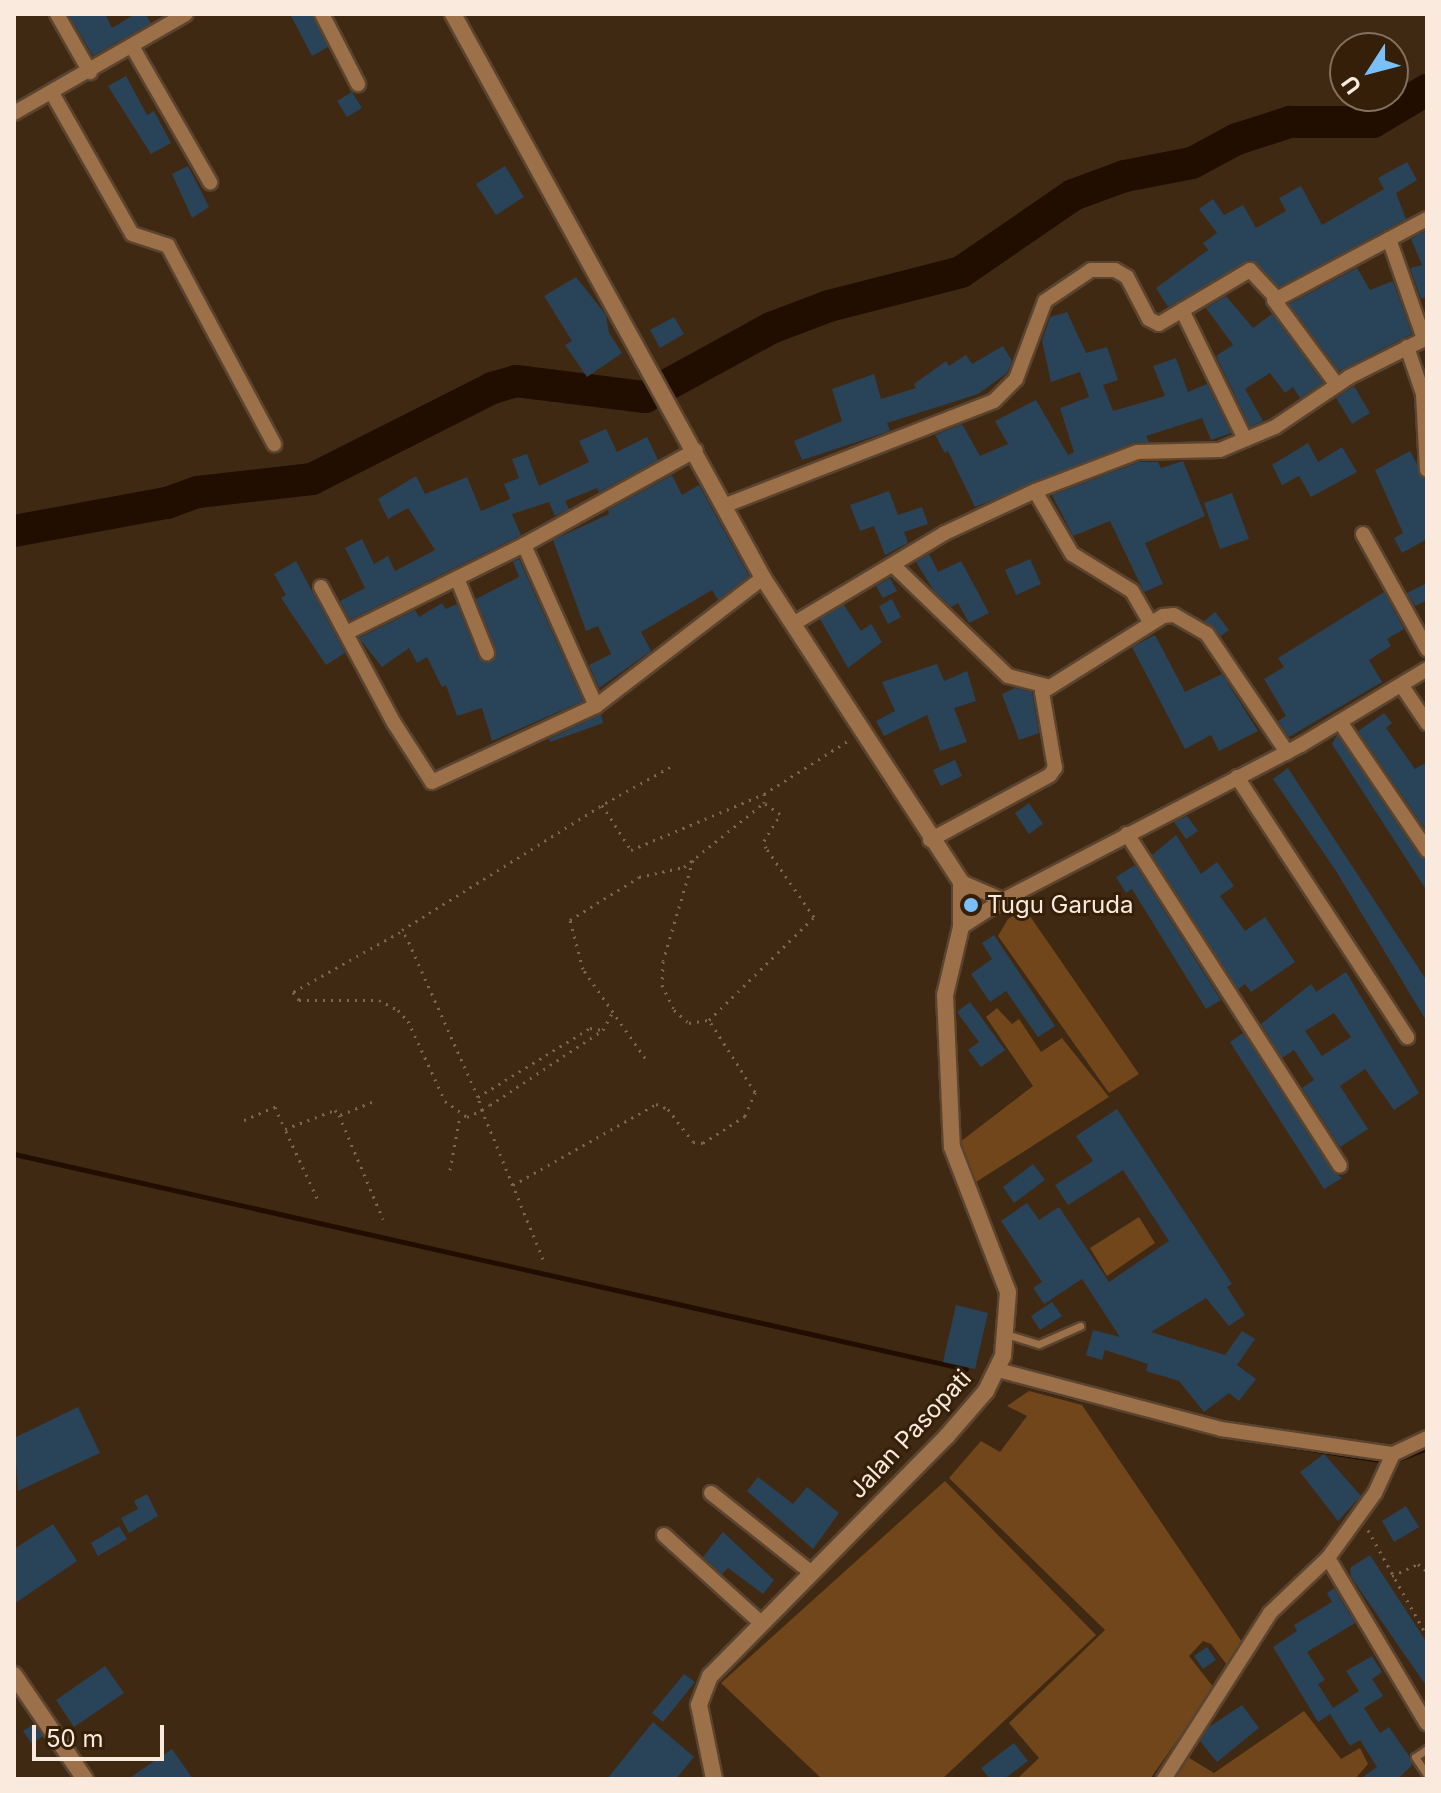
<!DOCTYPE html>
<style>
body{margin:0}
#map{position:relative;width:1441px;height:1793px;overflow:hidden;background:#402913;font-family:Inter,sans-serif}
div>[style]{position:absolute}
[style*='--x']{left:calc(var(--x)*1px);top:calc(var(--y)*1px);width:calc(var(--w)*1px);rotate:calc(var(--a)*1deg)}
.green>*{inset:0;background:#71461b}
.stream>*{height:5px;margin:-2.5px;padding:0 2.5px;transform-origin:2.5px;border-radius:2.5px;background:#220e00}
.river>*{height:32px;margin:-16px;padding:0 16px;transform-origin:16px;border-radius:16px;background:#220e00}
.building>*{inset:0;background:#294358}
.path>*{height:3px;margin-top:-1.5px;transform-origin:0;background:repeating-linear-gradient(90deg,#7b6753 0 2px,transparent 0 8px)}
.roads{filter:drop-shadow(2px 0 #5a442f) drop-shadow(-2px 0 #5a442f) drop-shadow(0 2px #5a442f) drop-shadow(0 -2px #5a442f)}
.service>*{height:7px;margin:-3.5px;padding:0 3.5px;transform-origin:3.5px;border-radius:3.5px;background:#9c7048}
.minor>*{height:14px;margin:-7px;padding:0 7px;transform-origin:7px;border-radius:7px;background:#9c7048}
.tertiary>*{height:16px;margin:-8px;padding:0 8px;transform-origin:8px;border-radius:8px;background:#9c7048}
.dots>*{width:22px;height:22px;translate:-50% -50%;box-sizing:border-box;border:4px solid #351f09;border-radius:50%}
span{translate:-50% -50%;white-space:nowrap;text-align:center;line-height:1.15;-webkit-text-stroke:6px #351f09;paint-order:stroke}
.poi-label{font-size:24px;color:#f9eadd}
.left{translate:0 -50%;text-align:left}
.street-label{font-size:24px;color:#f9eadd}
.frame{position:absolute;inset:0;border:16px solid #f9eadd;pointer-events:none}
.north{position:absolute;left:1329px;top:32px;width:80px;height:80px;box-sizing:border-box;background:#351f09;border:2px solid #83705e;border-radius:50%;rotate:234deg;font-size:22px;font-weight:700;line-height:32px;text-align:center;color:#f9eadd}
.north::after{content:'';display:block;margin:auto;width:28px;height:36px;background:#79bff8;clip-path:polygon(50% 0,100% 100%,50% 72%,0 100%)}
.scale{position:absolute;left:32px;top:1725px;width:132px;height:36px;box-sizing:border-box;border:4px solid #f9eadd;border-top:0;padding-left:10px;font-size:24px;line-height:28px;white-space:nowrap;color:#f9eadd;-webkit-text-stroke:6px #351f09;paint-order:stroke}
</style>
<div id="map">
<div class="green">
<i style="clip-path:polygon(1025px 909px,1139px 1074px,1109px 1093px,998px 936px,1008px 919px)"></i>
<i style="clip-path:polygon(997px 1008px,1012px 1024px,1019px 1019px,1041px 1052px,1062px 1038px,1109px 1097px,976px 1182px,960px 1142px,1033px 1086px,986px 1017px)"></i>
<i style="clip-path:polygon(1139px 1217px,1155px 1243px,1107px 1276px,1090px 1248px)"></i>
<i style="clip-path:polygon(1029px 1391px,1082px 1405px,1242px 1642px,1227px 1665px,1211px 1644px,1203px 1641px,1189px 1656px,1214px 1688px,1150px 1779px,1017px 1779px,1039px 1758px,1009px 1723px,1105px 1630px,949px 1478px,981px 1441px,1000px 1452px,1027px 1416px,1007px 1406px)"></i>
<i style="clip-path:polygon(945px 1481px,1096px 1635px,942px 1779px,822px 1779px,721px 1683px)"></i>
<i style="clip-path:polygon(1304px 1711px,1341px 1759px,1360px 1748px,1368px 1764px,1355px 1779px,1172px 1779px,1186px 1756px,1214px 1773px)"></i>
</div>
<div class="stream">
<i style="--x:14;--y:1154;--w:976;--a:12.73"></i>
<i style="--x:1044;--y:1389;--w:30;--a:15"></i>
<i style="--x:1273;--y:1443;--w:114;--a:9.1"></i>
<i style="--x:1396;--y:1460;--w:33;--a:-21"></i>
</div>
<div class="river">
<i style="--x:14;--y:531;--w:156;--a:-10.4"></i>
<i style="--x:167;--y:503;--w:33;--a:-20"></i>
<i style="--x:198;--y:492;--w:115;--a:-6.5"></i>
<i style="--x:312;--y:479;--w:202;--a:-26.8"></i>
<i style="--x:492;--y:388;--w:25;--a:-16"></i>
<i style="--x:516;--y:381;--w:130;--a:7.1"></i>
<i style="--x:645;--y:397;--w:144;--a:-28.7"></i>
<i style="--x:771;--y:328;--w:62;--a:-20.8"></i>
<i style="--x:829;--y:306;--w:136;--a:-14.4"></i>
<i style="--x:961;--y:272;--w:136;--a:-34.5"></i>
<i style="--x:1073;--y:195;--w:55;--a:-20.1"></i>
<i style="--x:1125;--y:176;--w:68;--a:-11"></i>
<i style="--x:1192;--y:163;--w:51;--a:-28.1"></i>
<i style="--x:1237;--y:139;--w:56;--a:-17.8"></i>
<i style="--x:1290;--y:122;--w:83;--a:0"></i>
<i style="--x:1373;--y:122;--w:63;--a:-30.7"></i>
</div>
<div class="building">
<i style="clip-path:polygon(68px 14px,105px 14px,112px 28px,135px 14px,145px 14px,151px 23px,93px 56px)"></i>
<i style="clip-path:polygon(290px 14px,312px 14px,328px 47px,312px 56px)"></i>
<i style="clip-path:polygon(126px 76px,147px 115px,154px 111px,171px 143px,151px 154px,108px 86px)"></i>
<i style="clip-path:polygon(352px 92px,362px 108px,347px 117px,337px 101px)"></i>
<i style="clip-path:polygon(1407px 162px,1417px 180px,1396px 193px,1406px 219px,1279px 287px,1250px 260px,1168px 307px,1156px 288px,1208px 250px,1203px 243px,1217px 233px,1199px 209px,1213px 199px,1224px 215px,1243px 205px,1256px 228px,1286px 211px,1279px 198px,1301px 186px,1322px 225px,1384px 189px,1378px 178px)"></i>
<i style="clip-path:polygon(188px 166px,209px 207px,192px 218px,172px 174px)"></i>
<i style="clip-path:polygon(505px 166px,524px 197px,496px 215px,476px 184px)"></i>
<i style="clip-path:polygon(1427px 230px,1427px 296px,1421px 299px,1410px 268px,1422px 265px,1411px 239px)"></i>
<i style="clip-path:polygon(1357px 268px,1370px 290px,1393px 281px,1412px 334px,1339px 371px,1289px 304px)"></i>
<i style="clip-path:polygon(576px 277px,606px 315px,609px 333px,622px 353px,587px 377px,565px 345px,572px 341px,544px 296px)"></i>
<i style="clip-path:polygon(1226px 296px,1253px 328px,1272px 314px,1323px 383px,1300px 398px,1293px 387px,1285px 393px,1270px 373px,1245px 389px,1263px 421px,1250px 427px,1216px 356px,1233px 345px,1206px 308px)"></i>
<i style="clip-path:polygon(1067px 312px,1086px 353px,1107px 347px,1118px 380px,1103px 385px,1113px 411px,1165px 396px,1153px 366px,1176px 358px,1188px 392px,1207px 384px,1231px 433px,1211px 440px,1202px 418px,1146px 436px,1149px 442px,1133px 443px,975px 507px,948px 451px,945px 453px,935px 435px,962px 424px,980px 456px,1008px 444px,995px 421px,1036px 400px,1068px 455px,1074px 452px,1060px 408px,1089px 397px,1080px 372px,1051px 382px,1042px 341px,1050px 317px)"></i>
<i style="clip-path:polygon(674px 317px,684px 334px,660px 348px,650px 330px)"></i>
<i style="clip-path:polygon(1003px 346px,1012px 361px,1007px 373px,978px 394px,887px 423px,890px 431px,802px 460px,794px 441px,842px 421px,832px 389px,874px 374px,881px 399px,916px 388px,914px 384px,946px 361px,949px 366px,966px 355px,972px 364px)"></i>
<i style="clip-path:polygon(1354px 386px,1370px 413px,1352px 424px,1336px 398px)"></i>
<i style="clip-path:polygon(606px 429px,617px 452px,647px 437px,658px 460px,599px 492px,597px 488px,565px 501px,569px 509px,555px 516px,549px 502px,512px 514px,521px 535px,350px 620px,340px 601px,365px 588px,345px 548px,362px 539px,374px 564px,388px 556px,395px 571px,435px 550px,408px 508px,388px 519px,378px 499px,416px 476px,425px 494px,467px 477px,481px 511px,510px 499px,504px 484px,519px 478px,512px 459px,527px 454px,539px 486px,589px 462px,579px 441px)"></i>
<i style="clip-path:polygon(1308px 443px,1318px 462px,1342px 447px,1357px 472px,1311px 497px,1299px 476px,1282px 485px,1272px 465px)"></i>
<i style="clip-path:polygon(1410px 451px,1427px 483px,1427px 539px,1402px 553px,1394px 538px,1403px 533px,1375px 470px)"></i>
<i style="clip-path:polygon(1183px 461px,1205px 516px,1145px 543px,1163px 584px,1144px 592px,1110px 521px,1073px 536px,1052px 495px,1139px 462px,1158px 462px,1161px 468px)"></i>
<i style="clip-path:polygon(672px 475px,682px 495px,699px 485px,749px 576px,718px 600px,712px 590px,641px 632px,651px 651px,599px 688px,589px 665px,611px 654px,598px 626px,586px 631px,553px 540px,609px 514px,608px 510px)"></i>
<i style="clip-path:polygon(889px 491px,898px 515px,922px 507px,928px 524px,904px 532px,908px 543px,885px 555px,874px 526px,860px 531px,850px 505px)"></i>
<i style="clip-path:polygon(1232px 493px,1249px 539px,1220px 549px,1204px 503px)"></i>
<i style="clip-path:polygon(929px 554px,938px 572px,961px 561px,989px 613px,969px 623px,958px 603px,951px 607px,934px 591px,916px 562px)"></i>
<i style="clip-path:polygon(519px 559px,583px 701px,492px 741px,482px 708px,457px 716px,446px 685px,442px 687px,427px 657px,417px 663px,409px 648px,382px 667px,359px 638px,415px 610px,419px 617px,442px 603px,446px 609px,457px 604px,478px 657px,491px 662px,496px 650px,476px 599px,519px 577px,513px 562px)"></i>
<i style="clip-path:polygon(1030px 559px,1041px 584px,1016px 595px,1005px 570px)"></i>
<i style="clip-path:polygon(296px 561px,345px 653px,326px 665px,281px 598px,286px 595px,274px 574px)"></i>
<i style="clip-path:polygon(890px 578px,897px 591px,883px 598px,876px 586px)"></i>
<i style="clip-path:polygon(1427px 583px,1427px 600px,1415px 606px,1407px 593px)"></i>
<i style="clip-path:polygon(1384px 592px,1404px 629px,1387px 639px,1391px 646px,1369px 660px,1382px 682px,1289px 737px,1278px 721px,1286px 716px,1264px 679px,1284px 667px,1278px 658px)"></i>
<i style="clip-path:polygon(892px 599px,901px 617px,888px 624px,879px 606px)"></i>
<i style="clip-path:polygon(844px 605px,861px 631px,871px 624px,882px 642px,848px 668px,820px 619px)"></i>
<i style="clip-path:polygon(1215px 612px,1229px 630px,1221px 636px,1204px 621px)"></i>
<i style="clip-path:polygon(1155px 635px,1185px 692px,1222px 674px,1258px 731px,1219px 751px,1211px 735px,1185px 749px,1132px 647px)"></i>
<i style="clip-path:polygon(937px 664px,944px 681px,967px 671px,976px 701px,954px 708px,967px 742px,940px 751px,927px 715px,884px 736px,876px 721px,895px 711px,882px 682px)"></i>
<i style="clip-path:polygon(1015px 688px,1032px 692px,1039px 733px,1019px 740px,1002px 694px)"></i>
<i style="clip-path:polygon(1384px 713px,1392px 723px,1386px 728px,1415px 769px,1427px 762px,1427px 832px,1358px 731px)"></i>
<i style="clip-path:polygon(601px 714px,603px 723px,550px 742px,549px 739px)"></i>
<i style="clip-path:polygon(1337px 735px,1419px 856px,1427px 860px,1427px 891px,1332px 744px)"></i>
<i style="clip-path:polygon(955px 760px,962px 776px,941px 786px,933px 770px)"></i>
<i style="clip-path:polygon(1288px 768px,1427px 981px,1427px 1022px,1336px 871px,1273px 779px)"></i>
<i style="clip-path:polygon(1029px 803px,1043px 824px,1029px 834px,1015px 813px)"></i>
<i style="clip-path:polygon(1187px 816px,1198px 831px,1186px 839px,1174px 822px)"></i>
<i style="clip-path:polygon(1176px 835px,1201px 874px,1217px 862px,1234px 886px,1220px 896px,1245px 931px,1265px 917px,1295px 962px,1251px 992px,1245px 984px,1238px 989px,1152px 855px)"></i>
<i style="clip-path:polygon(1135px 865px,1221px 1000px,1206px 1009px,1132px 889px,1126px 893px,1116px 877px)"></i>
<i style="clip-path:polygon(994px 935px,1055px 1026px,1038px 1037px,1006px 991px,990px 1002px,971px 974px,992px 959px,982px 943px)"></i>
<i style="clip-path:polygon(evenodd,1346px 972px,1419px 1093px,1394px 1110px,1365px 1069px,1340px 1086px,1368px 1129px,1340px 1147px,1302px 1088px,1314px 1080px,1294px 1050px,1282px 1058px,1261px 1024px,1311px 984px,1316px 992px,1346px 972px,1334px 1013px,1351px 1037px,1322px 1056px,1305px 1031px,1334px 1013px)"></i>
<i style="clip-path:polygon(970px 1002px,1005px 1050px,981px 1067px,968px 1050px,979px 1042px,957px 1012px)"></i>
<i style="clip-path:polygon(1243px 1033px,1332px 1171px,1342px 1178px,1324px 1189px,1230px 1042px)"></i>
<i style="clip-path:polygon(1117px 1109px,1232px 1284px,1227px 1287px,1245px 1315px,1229px 1326px,1206px 1298px,1151px 1332px,1225px 1355px,1242px 1331px,1255px 1339px,1237px 1365px,1256px 1379px,1239px 1401px,1229px 1393px,1204px 1412px,1179px 1381px,1146px 1371px,1148px 1364px,1105px 1350px,1102px 1360px,1086px 1355px,1093px 1330px,1120px 1337px,1082px 1279px,1044px 1304px,1033px 1288px,1042px 1282px,1001px 1221px,1027px 1203px,1039px 1220px,1059px 1207px,1109px 1282px,1169px 1241px,1123px 1170px,1068px 1205px,1055px 1185px,1093px 1161px,1076px 1136px)"></i>
<i style="clip-path:polygon(1033px 1164px,1045px 1180px,1014px 1203px,1003px 1187px)"></i>
<i style="clip-path:polygon(1052px 1302px,1062px 1316px,1040px 1330px,1031px 1316px)"></i>
<i style="clip-path:polygon(956px 1305px,988px 1313px,975px 1369px,943px 1362px)"></i>
<i style="clip-path:polygon(78px 1407px,100px 1453px,18px 1491px,14px 1438px)"></i>
<i style="clip-path:polygon(1324px 1454px,1361px 1496px,1338px 1521px,1300px 1472px)"></i>
<i style="clip-path:polygon(758px 1477px,793px 1504px,807px 1487px,839px 1513px,813px 1549px,747px 1491px)"></i>
<i style="clip-path:polygon(147px 1494px,158px 1516px,129px 1533px,121px 1518px,138px 1509px,134px 1501px)"></i>
<i style="clip-path:polygon(1406px 1506px,1419px 1527px,1394px 1542px,1382px 1521px)"></i>
<i style="clip-path:polygon(53px 1524px,77px 1561px,14px 1604px,14px 1549px)"></i>
<i style="clip-path:polygon(119px 1526px,127px 1539px,98px 1556px,91px 1543px)"></i>
<i style="clip-path:polygon(723px 1532px,774px 1580px,763px 1594px,728px 1568px,722px 1574px,703px 1557px)"></i>
<i style="clip-path:polygon(1370px 1555px,1427px 1643px,1427px 1687px,1351px 1577px,1350px 1568px)"></i>
<i style="clip-path:polygon(1334px 1588px,1355px 1623px,1307px 1652px,1325px 1680px,1318px 1684px,1333px 1708px,1359px 1691px,1346px 1671px,1372px 1656px,1382px 1672px,1372px 1679px,1383px 1696px,1364px 1708px,1380px 1733px,1389px 1727px,1409px 1756px,1412px 1765px,1398px 1779px,1360px 1779px,1377px 1767px,1360px 1740px,1350px 1746px,1330px 1714px,1318px 1722px,1273px 1647px,1297px 1631px,1294px 1625px,1332px 1602px,1327px 1593px)"></i>
<i style="clip-path:polygon(1207px 1647px,1216px 1660px,1203px 1669px,1194px 1656px)"></i>
<i style="clip-path:polygon(105px 1666px,124px 1693px,74px 1727px,56px 1700px)"></i>
<i style="clip-path:polygon(684px 1674px,695px 1682px,663px 1722px,652px 1713px)"></i>
<i style="clip-path:polygon(1242px 1705px,1259px 1728px,1217px 1762px,1200px 1741px,1209px 1727px)"></i>
<i style="clip-path:polygon(653px 1722px,694px 1757px,676px 1779px,607px 1779px)"></i>
<i style="clip-path:polygon(34px 1724px,43px 1736px,32px 1744px,23px 1731px)"></i>
<i style="clip-path:polygon(1014px 1743px,1028px 1761px,1004px 1779px,990px 1779px,981px 1768px)"></i>
<i style="clip-path:polygon(172px 1749px,193px 1779px,128px 1779px)"></i>
</div>
<div class="path">
<i style="--x:670;--y:767;--w:78;--a:150.8"></i>
<i style="--x:602;--y:805;--w:54;--a:57.2"></i>
<i style="--x:631;--y:850;--w:144;--a:-22.8"></i>
<i style="--x:764;--y:794;--w:101;--a:-32.4"></i>
<i style="--x:693;--y:860;--w:105;--a:106.5"></i>
<i style="--x:663;--y:961;--w:24;--a:92"></i>
<i style="--x:662;--y:985;--w:28;--a:64"></i>
<i style="--x:674;--y:1010;--w:20;--a:41"></i>
<i style="--x:689;--y:1023;--w:20;--a:-9"></i>
<i style="--x:402;--y:930;--w:236;--a:-32"></i>
<i style="--x:645;--y:1058;--w:108;--a:-124.9"></i>
<i style="--x:583;--y:969;--w:51;--a:-104.9"></i>
<i style="--x:570;--y:920;--w:81;--a:-31.9"></i>
<i style="--x:639;--y:877;--w:46;--a:-12.5"></i>
<i style="--x:684;--y:867;--w:102;--a:-38.7"></i>
<i style="--x:764;--y:803;--w:9;--a:-90"></i>
<i style="--x:478;--y:1097;--w:132;--a:-31.6"></i>
<i style="--x:590;--y:1028;--w:12;--a:9"></i>
<i style="--x:372;--y:1102;--w:35;--a:158"></i>
<i style="--x:339;--y:1115;--w:113;--a:67.1"></i>
<i style="--x:244;--y:1120;--w:34;--a:-23"></i>
<i style="--x:275;--y:1107;--w:24;--a:66"></i>
<i style="--x:450;--y:1170;--w:55;--a:-79.5"></i>
<i style="--x:513;--y:1185;--w:164;--a:-29.5"></i>
<i style="--x:656;--y:1104;--w:13;--a:23"></i>
<i style="--x:668;--y:1109;--w:41;--a:52.9"></i>
<i style="--x:693;--y:1142;--w:10;--a:6"></i>
<i style="--x:703;--y:1143;--w:50;--a:-32.7"></i>
<i style="--x:745;--y:1116;--w:26;--a:-67"></i>
<i style="--x:755;--y:1092;--w:85;--a:-122.6"></i>
<i style="--x:709;--y:1020;--w:147;--a:-44.4"></i>
<i style="--x:814;--y:917;--w:84;--a:-124.8"></i>
<i style="--x:766;--y:848;--w:7;--a:-106"></i>
<i style="--x:764;--y:841;--w:31;--a:-59"></i>
<i style="--x:780;--y:814;--w:19;--a:-145"></i>
<i style="--x:317;--y:1198;--w:76;--a:-114.9"></i>
<i style="--x:285;--y:1129;--w:53;--a:-20.8"></i>
<i style="--x:335;--y:1110;--w:6;--a:51"></i>
<i style="--x:543;--y:1259;--w:161;--a:-112.3"></i>
<i style="--x:482;--y:1110;--w:14;--a:-107"></i>
<i style="--x:478;--y:1097;--w:176;--a:-114.1"></i>
<i style="--x:406;--y:936;--w:7;--a:-146"></i>
<i style="--x:400;--y:932;--w:123;--a:150.7"></i>
<i style="--x:293;--y:992;--w:10;--a:53"></i>
<i style="--x:299;--y:1000;--w:80;--a:0"></i>
<i style="--x:379;--y:1000;--w:21;--a:28"></i>
<i style="--x:398;--y:1010;--w:15;--a:48"></i>
<i style="--x:408;--y:1021;--w:88;--a:65.2"></i>
<i style="--x:445;--y:1101;--w:27;--a:36"></i>
<i style="--x:467;--y:1117;--w:17;--a:-25"></i>
<i style="--x:482;--y:1110;--w:9;--a:-32"></i>
<i style="--x:490;--y:1105;--w:136;--a:-33.6"></i>
<i style="--x:603;--y:1030;--w:19;--a:-62"></i>
<i style="--x:1368;--y:1530;--w:121;--a:60.9"></i>
<i style="--x:1392;--y:1576;--w:29;--a:-25"></i>
<i style="--x:1418;--y:1564;--w:11;--a:38"></i>
</div>
<div class="roads">
<div class="service">
<i style="--x:1009;--y:1335;--w:31;--a:17"></i>
<i style="--x:1039;--y:1344;--w:45;--a:-23.7"></i>
<i style="--x:1427;--y:1749;--w:14;--a:146"></i>
<i style="--x:1415;--y:1757;--w:22;--a:56"></i>
</div>
<div class="minor">
<i style="--x:57;--y:14;--w:67;--a:60.4"></i>
<i style="--x:322;--y:14;--w:79;--a:62.8"></i>
<i style="--x:133;--y:48;--w:155;--a:60.1"></i>
<i style="--x:52;--y:93;--w:162;--a:60.4"></i>
<i style="--x:132;--y:234;--w:38;--a:18"></i>
<i style="--x:168;--y:246;--w:225;--a:61.8"></i>
<i style="--x:14;--y:113;--w:198;--a:-29.9"></i>
<i style="--x:1389;--y:239;--w:106;--a:70.7"></i>
<i style="--x:1274;--y:300;--w:106;--a:53.5"></i>
<i style="--x:1182;--y:310;--w:144;--a:64"></i>
<i style="--x:1407;--y:347;--w:50;--a:71.2"></i>
<i style="--x:1423;--y:394;--w:76;--a:87"></i>
<i style="--x:1035;--y:491;--w:73;--a:59.6"></i>
<i style="--x:1072;--y:554;--w:70;--a:31.7"></i>
<i style="--x:1132;--y:591;--w:36;--a:60"></i>
<i style="--x:726;--y:505;--w:287;--a:-21.2"></i>
<i style="--x:994;--y:401;--w:31;--a:-45"></i>
<i style="--x:1016;--y:379;--w:83;--a:-69.6"></i>
<i style="--x:1045;--y:301;--w:55;--a:-34"></i>
<i style="--x:1091;--y:270;--w:24;--a:0"></i>
<i style="--x:1115;--y:270;--w:14;--a:30"></i>
<i style="--x:1127;--y:277;--w:47;--a:62.4"></i>
<i style="--x:1149;--y:319;--w:11;--a:27"></i>
<i style="--x:1159;--y:324;--w:106;--a:-30.7"></i>
<i style="--x:1250;--y:270;--w:40;--a:47"></i>
<i style="--x:1277;--y:299;--w:170;--a:-28.1"></i>
<i style="--x:1363;--y:534;--w:132;--a:60.9"></i>
<i style="--x:524;--y:545;--w:176;--a:65.9"></i>
<i style="--x:893;--y:565;--w:160;--a:44"></i>
<i style="--x:1008;--y:676;--w:40;--a:14.4"></i>
<i style="--x:457;--y:578;--w:81;--a:68.2"></i>
<i style="--x:321;--y:587;--w:154;--a:61.8"></i>
<i style="--x:394;--y:723;--w:70;--a:57.2"></i>
<i style="--x:432;--y:782;--w:181;--a:-24.9"></i>
<i style="--x:596;--y:706;--w:210;--a:-37.5"></i>
<i style="--x:793;--y:624;--w:177;--a:-30.9"></i>
<i style="--x:945;--y:533;--w:99;--a:-25"></i>
<i style="--x:1035;--y:491;--w:109;--a:-20.9"></i>
<i style="--x:1137;--y:452;--w:83;--a:-1.4"></i>
<i style="--x:1220;--y:450;--w:60;--a:-22.7"></i>
<i style="--x:1275;--y:427;--w:89;--a:-34"></i>
<i style="--x:1349;--y:377;--w:87;--a:-26.6"></i>
<i style="--x:346;--y:633;--w:199;--a:-26.3"></i>
<i style="--x:524;--y:545;--w:196;--a:-28.9"></i>
<i style="--x:1402;--y:686;--w:45;--a:56"></i>
<i style="--x:1340;--y:722;--w:155;--a:55.8"></i>
<i style="--x:1237;--y:777;--w:311;--a:56.8"></i>
<i style="--x:1127;--y:834;--w:394;--a:57.3"></i>
<i style="--x:930;--y:840;--w:136;--a:-28.4"></i>
<i style="--x:1050;--y:775;--w:9;--a:-54"></i>
<i style="--x:1055;--y:768;--w:77;--a:-99.7"></i>
<i style="--x:1042;--y:692;--w:143;--a:-32.1"></i>
<i style="--x:1163;--y:616;--w:11;--a:-5"></i>
<i style="--x:1174;--y:615;--w:38;--a:30"></i>
<i style="--x:1207;--y:634;--w:143;--a:55.9"></i>
<i style="--x:961;--y:882;--w:46;--a:23.2"></i>
<i style="--x:961;--y:927;--w:50;--a:-32.7"></i>
<i style="--x:1003;--y:900;--w:336;--a:-27.5"></i>
<i style="--x:1301;--y:745;--w:147;--a:-31.1"></i>
<i style="--x:998;--y:1370;--w:231;--a:14.8"></i>
<i style="--x:1221;--y:1429;--w:174;--a:8.3"></i>
<i style="--x:1393;--y:1454;--w:38;--a:-25"></i>
<i style="--x:711;--y:1493;--w:125;--a:38.5"></i>
<i style="--x:664;--y:1535;--w:128;--a:42.2"></i>
<i style="--x:1328;--y:1558;--w:193;--a:59.2"></i>
<i style="--x:1164;--y:1779;--w:197;--a:-57.4"></i>
<i style="--x:1270;--y:1613;--w:80;--a:-43.5"></i>
<i style="--x:1328;--y:1558;--w:80;--a:-54.1"></i>
<i style="--x:1375;--y:1493;--w:43;--a:-65.2"></i>
</div>
<div class="tertiary">
<i style="--x:453;--y:14;--w:644;--a:61.2"></i>
<i style="--x:763;--y:578;--w:363;--a:56.9"></i>
<i style="--x:961;--y:882;--w:45;--a:90"></i>
<i style="--x:961;--y:927;--w:70;--a:103.2"></i>
<i style="--x:945;--y:995;--w:152;--a:87.4"></i>
<i style="--x:952;--y:1147;--w:155;--a:68.9"></i>
<i style="--x:1008;--y:1292;--w:64;--a:94.5"></i>
<i style="--x:1003;--y:1356;--w:39;--a:116"></i>
<i style="--x:986;--y:1391;--w:60;--a:130.9"></i>
<i style="--x:947;--y:1436;--w:337;--a:134.6"></i>
<i style="--x:710;--y:1676;--w:31;--a:111"></i>
<i style="--x:699;--y:1705;--w:76;--a:78.5"></i>
<i style="--x:14;--y:1675;--w:126;--a:55.7"></i>
</div>
</div>
<div class="dots">
<i style="left:971px;top:905px;background:#79bff8"></i>
</div>
<div class="poi-label">
<span class="left" style="left:987px;top:905px">Tugu Garuda</span>
</div>
<div class="street-label">
<span style="left:910px;top:1434px;rotate:-47deg">Jalan Pasopati</span>
</div>
<div class="frame"></div>
<div class="north">U</div>
<div class="scale">50 m</div>
</div>
